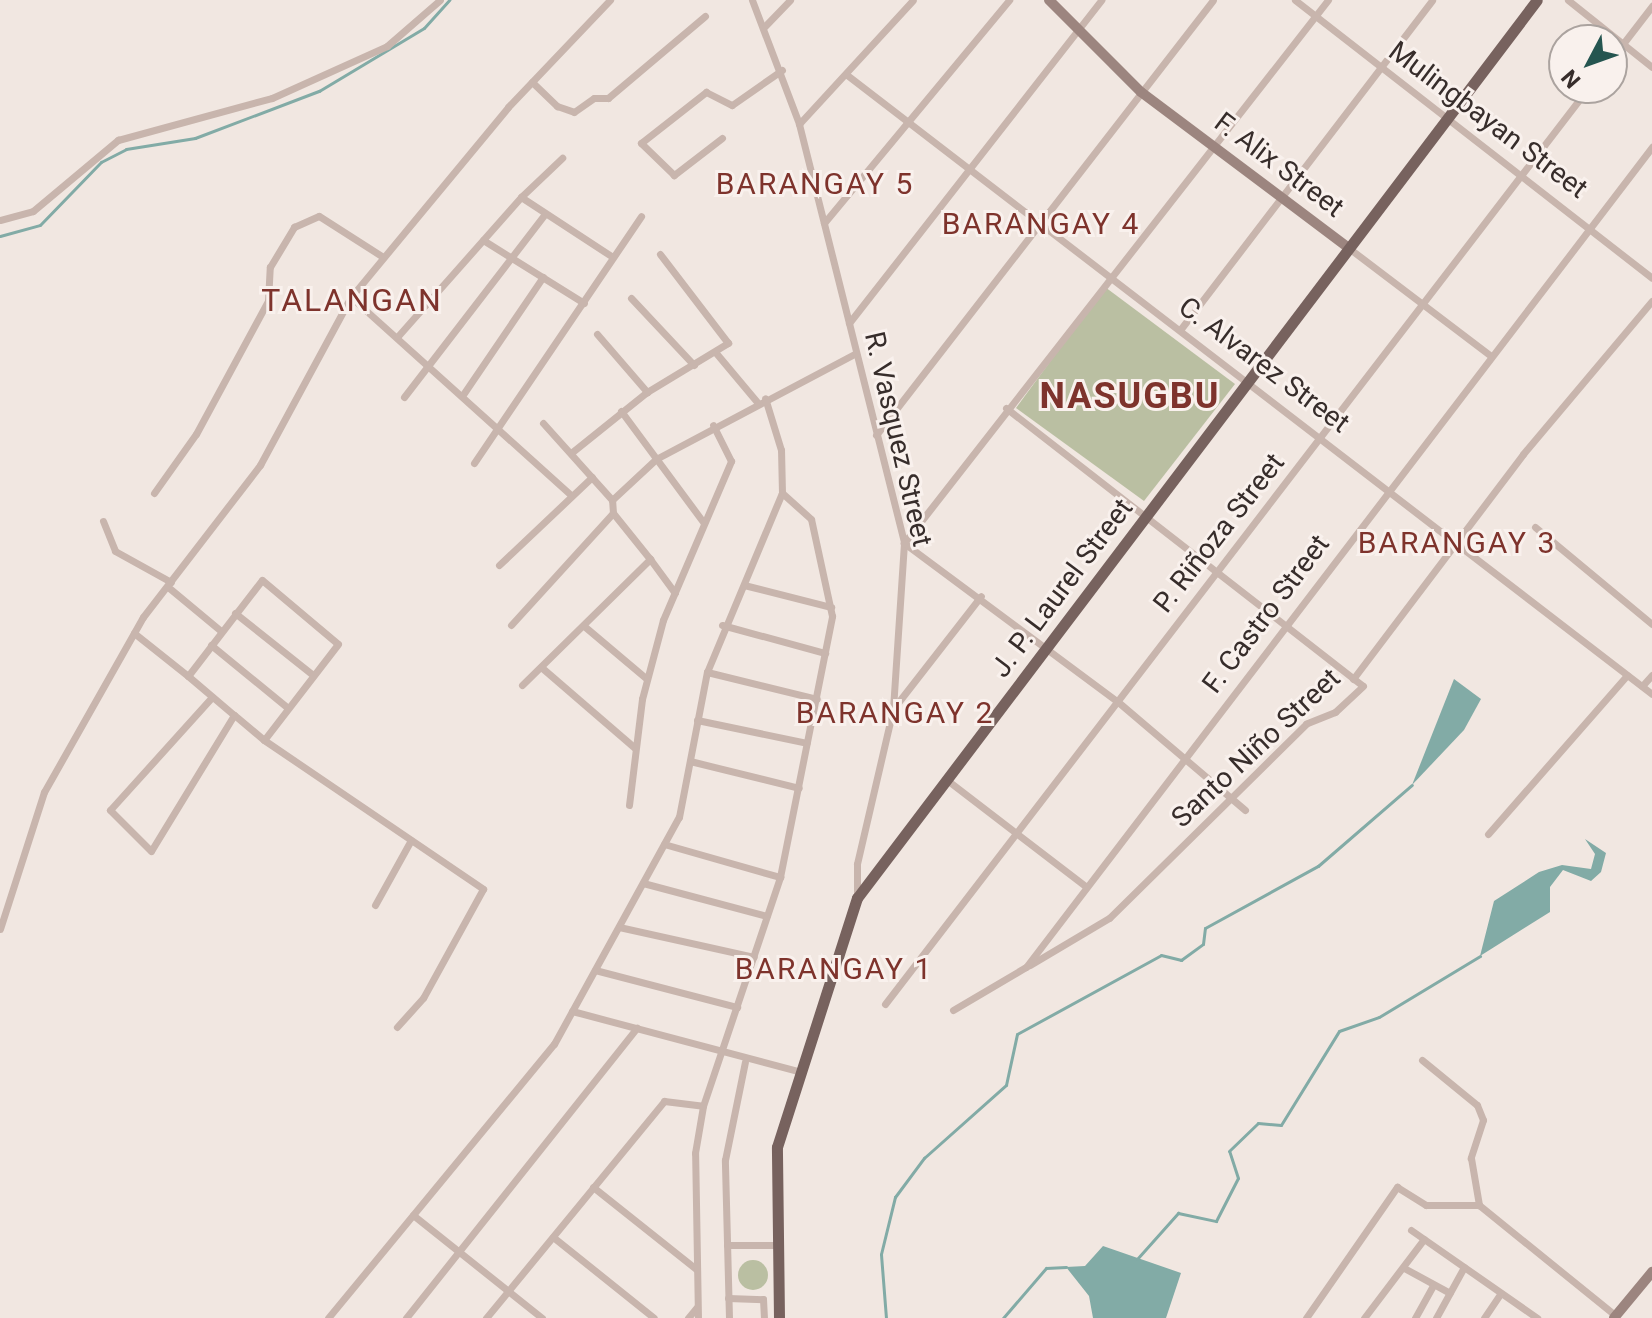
<!DOCTYPE html>
<meta charset="utf-8">
<style>
body{margin:0}
#map{position:relative;width:1652px;height:1318px;overflow:hidden;background:#f1e7e1;font-family:Roboto,sans-serif}
div>[style]{position:absolute}
[style*='--x']{left:calc(var(--x)*1px);top:calc(var(--y)*1px);width:calc(var(--w)*1px);rotate:calc(var(--a)*1deg)}
.green>*{inset:0;background:#babfa2}
.round{border-radius:50%}
.water>*{inset:0;background:#82aba6}
.stream>*{height:3px;margin:-1.5px;padding:0 1.5px;transform-origin:1.5px;border-radius:1.5px;background:#82aba6}
.street>*{height:7px;margin:-3.5px;padding:0 3.5px;transform-origin:3.5px;border-radius:3.5px;background:#c8b5ad}
.secondary>*{height:10px;margin:-5px;padding:0 5px;transform-origin:5px;border-radius:5px;background:#9c857f}
.primary>*{height:11px;margin:-5.5px;padding:0 5.5px;transform-origin:5.5px;border-radius:5.5px;background:#77625e}
span{translate:-50% -50%;white-space:nowrap;text-align:center;line-height:1.15;-webkit-text-stroke:6px #f9f1ed;paint-order:stroke}
.street-label{font-size:28px;color:#372d2b}
.neighbourhood-label{font-size:30px;color:#7e332c;letter-spacing:2px}
.quarter-label{font-size:32px;color:#7e332c;letter-spacing:2px}
.district-label{font-size:36px;color:#7e332c;font-weight:700;letter-spacing:2px}
.north{position:absolute;left:1548px;top:24px;width:80px;height:80px;box-sizing:border-box;background:#f9f1ed;border:2px solid #aba39f;border-radius:50%;rotate:229deg;font-size:22px;font-weight:700;line-height:32px;text-align:center;color:#372d2b}
.north::after{content:'';display:block;margin:auto;width:28px;height:36px;background:#255550;clip-path:polygon(50% 0,100% 100%,50% 72%,0 100%)}
</style>
<div id="map">
<div class="green">
<i style="clip-path:polygon(1105px 287px,1235px 384px,1144px 501px,1016px 408px)"></i>
<i class="round" style="left:738px;top:1260px;width:30px;height:30px"></i>
</div>
<div class="water">
<i style="clip-path:polygon(1454px 679px,1481px 699px,1464px 730px,1412px 785px)"></i>
<i style="clip-path:polygon(1585px 839px,1606px 853px,1601px 872px,1591px 881px,1563px 870px,1550px 887px,1550px 912px,1480px 956px,1494px 901px,1539px 872px,1562px 865px,1591px 869px,1595px 854px)"></i>
<i style="clip-path:polygon(1103px 1246px,1181px 1273px,1166px 1318px,1093px 1318px,1089px 1296px,1066px 1267px,1085px 1266px)"></i>
</div>
<div class="stream">
<i style="--x:0;--y:236;--w:41;--a:-15.4"></i>
<i style="--x:40;--y:225;--w:88;--a:-45.9"></i>
<i style="--x:101;--y:162;--w:28;--a:-27"></i>
<i style="--x:126;--y:149;--w:70;--a:-9.1"></i>
<i style="--x:195;--y:138;--w:133;--a:-20.8"></i>
<i style="--x:319;--y:91;--w:122;--a:-31"></i>
<i style="--x:424;--y:28;--w:38;--a:-48"></i>
<i style="--x:1137;--y:1259;--w:62;--a:-48.3"></i>
<i style="--x:1178;--y:1213;--w:39;--a:12"></i>
<i style="--x:1216;--y:1221;--w:48;--a:-62.9"></i>
<i style="--x:1238;--y:1178;--w:28;--a:-108"></i>
<i style="--x:1229;--y:1151;--w:40;--a:-44"></i>
<i style="--x:1258;--y:1123;--w:23;--a:5"></i>
<i style="--x:1281;--y:1125;--w:110;--a:-58.3"></i>
<i style="--x:1339;--y:1031;--w:42;--a:-19.3"></i>
<i style="--x:1379;--y:1017;--w:118;--a:-31.1"></i>
<i style="--x:886;--y:1318;--w:64;--a:-94.5"></i>
<i style="--x:881;--y:1254;--w:59;--a:-76.2"></i>
<i style="--x:895;--y:1197;--w:49;--a:-53.4"></i>
<i style="--x:924;--y:1158;--w:110;--a:-41.7"></i>
<i style="--x:1006;--y:1085;--w:52;--a:-77.8"></i>
<i style="--x:1017;--y:1034;--w:164;--a:-28.7"></i>
<i style="--x:1161;--y:955;--w:21;--a:14"></i>
<i style="--x:1181;--y:960;--w:27;--a:-36"></i>
<i style="--x:1203;--y:944;--w:16;--a:-83"></i>
<i style="--x:1205;--y:928;--w:129;--a:-28.8"></i>
<i style="--x:1318;--y:866;--w:124;--a:-40.8"></i>
<i style="--x:1003;--y:1318;--w:66;--a:-49.3"></i>
<i style="--x:1046;--y:1268;--w:20;--a:-3"></i>
</div>
<div class="street">
<i style="--x:752;--y:0;--w:133;--a:69.2"></i>
<i style="--x:799;--y:124;--w:432;--a:75.9"></i>
<i style="--x:904;--y:543;--w:166;--a:93.8"></i>
<i style="--x:893;--y:709;--w:159;--a:103.1"></i>
<i style="--x:857;--y:864;--w:31;--a:90"></i>
<i style="--x:1295;--y:0;--w:452;--a:37.9"></i>
<i style="--x:1568;--y:0;--w:107;--a:38.6"></i>
<i style="--x:765;--y:26;--w:36;--a:-46"></i>
<i style="--x:1612;--y:58;--w:66;--a:-52.4"></i>
<i style="--x:847;--y:75;--w:1015;--a:37.56"></i>
<i style="--x:532;--y:82;--w:35;--a:44"></i>
<i style="--x:557;--y:106;--w:18;--a:19"></i>
<i style="--x:574;--y:112;--w:24;--a:-35"></i>
<i style="--x:594;--y:98;--w:14;--a:0"></i>
<i style="--x:608;--y:98;--w:127;--a:-40.2"></i>
<i style="--x:799;--y:124;--w:168;--a:-47.4"></i>
<i style="--x:722;--y:138;--w:61;--a:142.4"></i>
<i style="--x:674;--y:175;--w:46;--a:-135.9"></i>
<i style="--x:641;--y:143;--w:83;--a:-38.1"></i>
<i style="--x:706;--y:92;--w:29;--a:27"></i>
<i style="--x:732;--y:105;--w:61;--a:-35"></i>
<i style="--x:521;--y:197;--w:57;--a:-43.6"></i>
<i style="--x:0;--y:220;--w:34;--a:-15"></i>
<i style="--x:33;--y:211;--w:111;--a:-39.9"></i>
<i style="--x:118;--y:140;--w:160;--a:-15.3"></i>
<i style="--x:272;--y:98;--w:126;--a:-24.3"></i>
<i style="--x:387;--y:46;--w:70;--a:-41"></i>
<i style="--x:824;--y:223;--w:290;--a:-50.3"></i>
<i style="--x:483;--y:240;--w:119;--a:32"></i>
<i style="--x:1350;--y:249;--w:177;--a:37.2"></i>
<i style="--x:351;--y:297;--w:297;--a:42"></i>
<i style="--x:631;--y:298;--w:92;--a:46.8"></i>
<i style="--x:849;--y:323;--w:410;--a:-52"></i>
<i style="--x:1180;--y:330;--w:415;--a:-52.6"></i>
<i style="--x:597;--y:334;--w:77;--a:49.2"></i>
<i style="--x:398;--y:336;--w:186;--a:-48.5"></i>
<i style="--x:521;--y:197;--w:108;--a:33.2"></i>
<i style="--x:716;--y:353;--w:64;--a:50.1"></i>
<i style="--x:462;--y:396;--w:144;--a:-55.8"></i>
<i style="--x:404;--y:397;--w:231;--a:-52.4"></i>
<i style="--x:1006;--y:408;--w:452;--a:37.9"></i>
<i style="--x:1363;--y:686;--w:38;--a:137"></i>
<i style="--x:1335;--y:712;--w:31;--a:158"></i>
<i style="--x:1306;--y:724;--w:276;--a:135.4"></i>
<i style="--x:1109;--y:918;--w:92;--a:149.3"></i>
<i style="--x:621;--y:411;--w:139;--a:53.5"></i>
<i style="--x:543;--y:423;--w:103;--a:48.1"></i>
<i style="--x:876;--y:435;--w:550;--a:-52.23"></i>
<i style="--x:571;--y:453;--w:97;--a:-38.8"></i>
<i style="--x:647;--y:392;--w:95;--a:-31.2"></i>
<i style="--x:728;--y:343;--w:112;--a:-127.4"></i>
<i style="--x:474;--y:463;--w:298;--a:-55.9"></i>
<i style="--x:154;--y:493;--w:72;--a:-54.6"></i>
<i style="--x:196;--y:434;--w:151;--a:-61.6"></i>
<i style="--x:268;--y:301;--w:34;--a:-87"></i>
<i style="--x:270;--y:267;--w:47;--a:-59"></i>
<i style="--x:294;--y:227;--w:27;--a:-24"></i>
<i style="--x:319;--y:216;--w:76;--a:32.6"></i>
<i style="--x:613;--y:513;--w:59;--a:51.2"></i>
<i style="--x:103;--y:521;--w:32;--a:68"></i>
<i style="--x:115;--y:551;--w:64;--a:29"></i>
<i style="--x:1535;--y:527;--w:152;--a:39.7"></i>
<i style="--x:499;--y:565;--w:128;--a:-43.4"></i>
<i style="--x:744;--y:585;--w:90;--a:14.2"></i>
<i style="--x:168;--y:587;--w:69;--a:39.7"></i>
<i style="--x:235;--y:613;--w:100;--a:38.5"></i>
<i style="--x:511;--y:625;--w:151;--a:-47.7"></i>
<i style="--x:613;--y:513;--w:13;--a:-94"></i>
<i style="--x:612;--y:500;--w:60;--a:-43"></i>
<i style="--x:656;--y:459;--w:226;--a:-27.9"></i>
<i style="--x:722;--y:625;--w:107;--a:15.2"></i>
<i style="--x:584;--y:626;--w:82;--a:40.1"></i>
<i style="--x:134;--y:633;--w:69;--a:38.5"></i>
<i style="--x:188;--y:676;--w:60;--a:40.3"></i>
<i style="--x:234;--y:715;--w:159;--a:121.4"></i>
<i style="--x:151;--y:851;--w:58;--a:-135"></i>
<i style="--x:110;--y:810;--w:152;--a:-47.9"></i>
<i style="--x:211;--y:645;--w:99;--a:39.3"></i>
<i style="--x:541;--y:667;--w:124;--a:40.8"></i>
<i style="--x:707;--y:672;--w:113;--a:13.8"></i>
<i style="--x:188;--y:676;--w:121;--a:-52.4"></i>
<i style="--x:262;--y:580;--w:99;--a:40.1"></i>
<i style="--x:338;--y:644;--w:121;--a:127.6"></i>
<i style="--x:264;--y:740;--w:39;--a:-140"></i>
<i style="--x:1353;--y:679;--w:282;--a:-52.9"></i>
<i style="--x:1523;--y:454;--w:200;--a:-49.9"></i>
<i style="--x:522;--y:685;--w:180;--a:-44.5"></i>
<i style="--x:650;--y:559;--w:42;--a:53.7"></i>
<i style="--x:1642;--y:686;--w:15;--a:-48"></i>
<i style="--x:893;--y:709;--w:143;--a:-52.1"></i>
<i style="--x:697;--y:720;--w:112;--a:11.8"></i>
<i style="--x:264;--y:740;--w:265;--a:34.2"></i>
<i style="--x:483;--y:889;--w:124;--a:118.8"></i>
<i style="--x:423;--y:998;--w:39;--a:132"></i>
<i style="--x:690;--y:761;--w:112;--a:13.9"></i>
<i style="--x:947;--y:780;--w:173;--a:37.5"></i>
<i style="--x:629;--y:805;--w:107;--a:-83"></i>
<i style="--x:642;--y:699;--w:82;--a:-75.1"></i>
<i style="--x:663;--y:620;--w:173;--a:-66.8"></i>
<i style="--x:731;--y:461;--w:40;--a:-116.6"></i>
<i style="--x:1245;--y:810;--w:167;--a:-139.6"></i>
<i style="--x:1118;--y:702;--w:267;--a:-143.4"></i>
<i style="--x:904;--y:543;--w:689;--a:-52.02"></i>
<i style="--x:1488;--y:834;--w:211;--a:-48.8"></i>
<i style="--x:664;--y:844;--w:121;--a:15.9"></i>
<i style="--x:643;--y:883;--w:128;--a:14.9"></i>
<i style="--x:375;--y:905;--w:74;--a:-61"></i>
<i style="--x:619;--y:927;--w:138;--a:12.5"></i>
<i style="--x:0;--y:929;--w:144;--a:-72.2"></i>
<i style="--x:44;--y:792;--w:201;--a:-60.5"></i>
<i style="--x:143;--y:617;--w:192;--a:-52.4"></i>
<i style="--x:260;--y:465;--w:191;--a:-61.6"></i>
<i style="--x:351;--y:297;--w:246;--a:-50.4"></i>
<i style="--x:508;--y:107;--w:148;--a:-46.4"></i>
<i style="--x:595;--y:970;--w:147;--a:14.6"></i>
<i style="--x:885;--y:1004;--w:1155;--a:-52.49"></i>
<i style="--x:953;--y:1010;--w:85;--a:-30.5"></i>
<i style="--x:1026;--y:967;--w:1032;--a:-52.64"></i>
<i style="--x:572;--y:1011;--w:237;--a:14.9"></i>
<i style="--x:1422;--y:1060;--w:71;--a:39.3"></i>
<i style="--x:1477;--y:1105;--w:16;--a:68"></i>
<i style="--x:1483;--y:1120;--w:40;--a:108"></i>
<i style="--x:1471;--y:1158;--w:48;--a:80.3"></i>
<i style="--x:1479;--y:1205;--w:176;--a:39"></i>
<i style="--x:593;--y:1187;--w:132;--a:38.5"></i>
<i style="--x:413;--y:1215;--w:165;--a:38.6"></i>
<i style="--x:1411;--y:1230;--w:154;--a:34.9"></i>
<i style="--x:553;--y:1237;--w:129;--a:38.7"></i>
<i style="--x:727;--y:1245;--w:49;--a:0"></i>
<i style="--x:1404;--y:1268;--w:52;--a:28.5"></i>
<i style="--x:728;--y:1298;--w:35;--a:2"></i>
<i style="--x:763;--y:1299;--w:19;--a:87"></i>
<i style="--x:328;--y:1318;--w:355;--a:-50.5"></i>
<i style="--x:554;--y:1044;--w:259;--a:-61.2"></i>
<i style="--x:679;--y:817;--w:148;--a:-79.1"></i>
<i style="--x:707;--y:672;--w:194;--a:-67.3"></i>
<i style="--x:782;--y:493;--w:43;--a:-91.3"></i>
<i style="--x:781;--y:450;--w:54;--a:-107.1"></i>
<i style="--x:406;--y:1318;--w:371;--a:-51.5"></i>
<i style="--x:486;--y:1318;--w:281;--a:-50.6"></i>
<i style="--x:664;--y:1101;--w:39;--a:7"></i>
<i style="--x:688;--y:1318;--w:14;--a:-51"></i>
<i style="--x:698;--y:1318;--w:165;--a:-91"></i>
<i style="--x:695;--y:1153;--w:48;--a:-80.3"></i>
<i style="--x:703;--y:1106;--w:242;--a:-71.4"></i>
<i style="--x:780;--y:877;--w:266;--a:-78.7"></i>
<i style="--x:832;--y:616;--w:99;--a:-102.2"></i>
<i style="--x:811;--y:519;--w:39;--a:-138"></i>
<i style="--x:729;--y:1318;--w:158;--a:-91.5"></i>
<i style="--x:725;--y:1160;--w:100;--a:-78.5"></i>
<i style="--x:1306;--y:1318;--w:160;--a:-55.2"></i>
<i style="--x:1397;--y:1187;--w:34;--a:32"></i>
<i style="--x:1426;--y:1205;--w:53;--a:0"></i>
<i style="--x:1364;--y:1318;--w:99;--a:-52.8"></i>
<i style="--x:1415;--y:1318;--w:38;--a:-61"></i>
<i style="--x:1436;--y:1318;--w:58;--a:-61.2"></i>
<i style="--x:1484;--y:1318;--w:30;--a:-56"></i>
</div>
<div class="secondary">
<i style="--x:1049;--y:0;--w:130;--a:45"></i>
<i style="--x:1141;--y:92;--w:261;--a:36.9"></i>
<i style="--x:1614;--y:1318;--w:60;--a:-50.4"></i>
</div>
<div class="primary">
<i style="--x:779;--y:1318;--w:171;--a:-90.7"></i>
<i style="--x:777;--y:1147;--w:262;--a:-72.2"></i>
<i style="--x:857;--y:898;--w:1126;--a:-52.87"></i>
</div>
<div class="street-label">
<span style="left:1488px;top:120px;rotate:37deg">Mulingbayan Street</span>
<span style="left:1279px;top:165px;rotate:37deg">F. Alix Street</span>
<span style="left:1264px;top:365px;rotate:37deg">C. Alvarez Street</span>
<span style="left:898px;top:439px;rotate:77deg">R. Vasquez Street</span>
<span style="left:1219px;top:533px;rotate:-52deg">P. Riñoza Street</span>
<span style="left:1062px;top:588px;rotate:-53deg">J. P. Laurel Street</span>
<span style="left:1266px;top:614px;rotate:-53deg">F. Castro Street</span>
<span style="left:1256px;top:748px;rotate:-43deg">Santo Niño Street</span>
</div>
<div class="neighbourhood-label">
<span style="left:815px;top:184px">BARANGAY 5</span>
<span style="left:1041px;top:224px">BARANGAY 4</span>
<span style="left:1457px;top:543px">BARANGAY 3</span>
<span style="left:895px;top:713px">BARANGAY 2</span>
<span style="left:834px;top:969px">BARANGAY 1</span>
</div>
<div class="quarter-label">
<span style="left:352px;top:300px">TALANGAN</span>
</div>
<div class="district-label">
<span style="left:1130px;top:397px">NASUGBU</span>
</div>
<div class="north">N</div>
</div>
